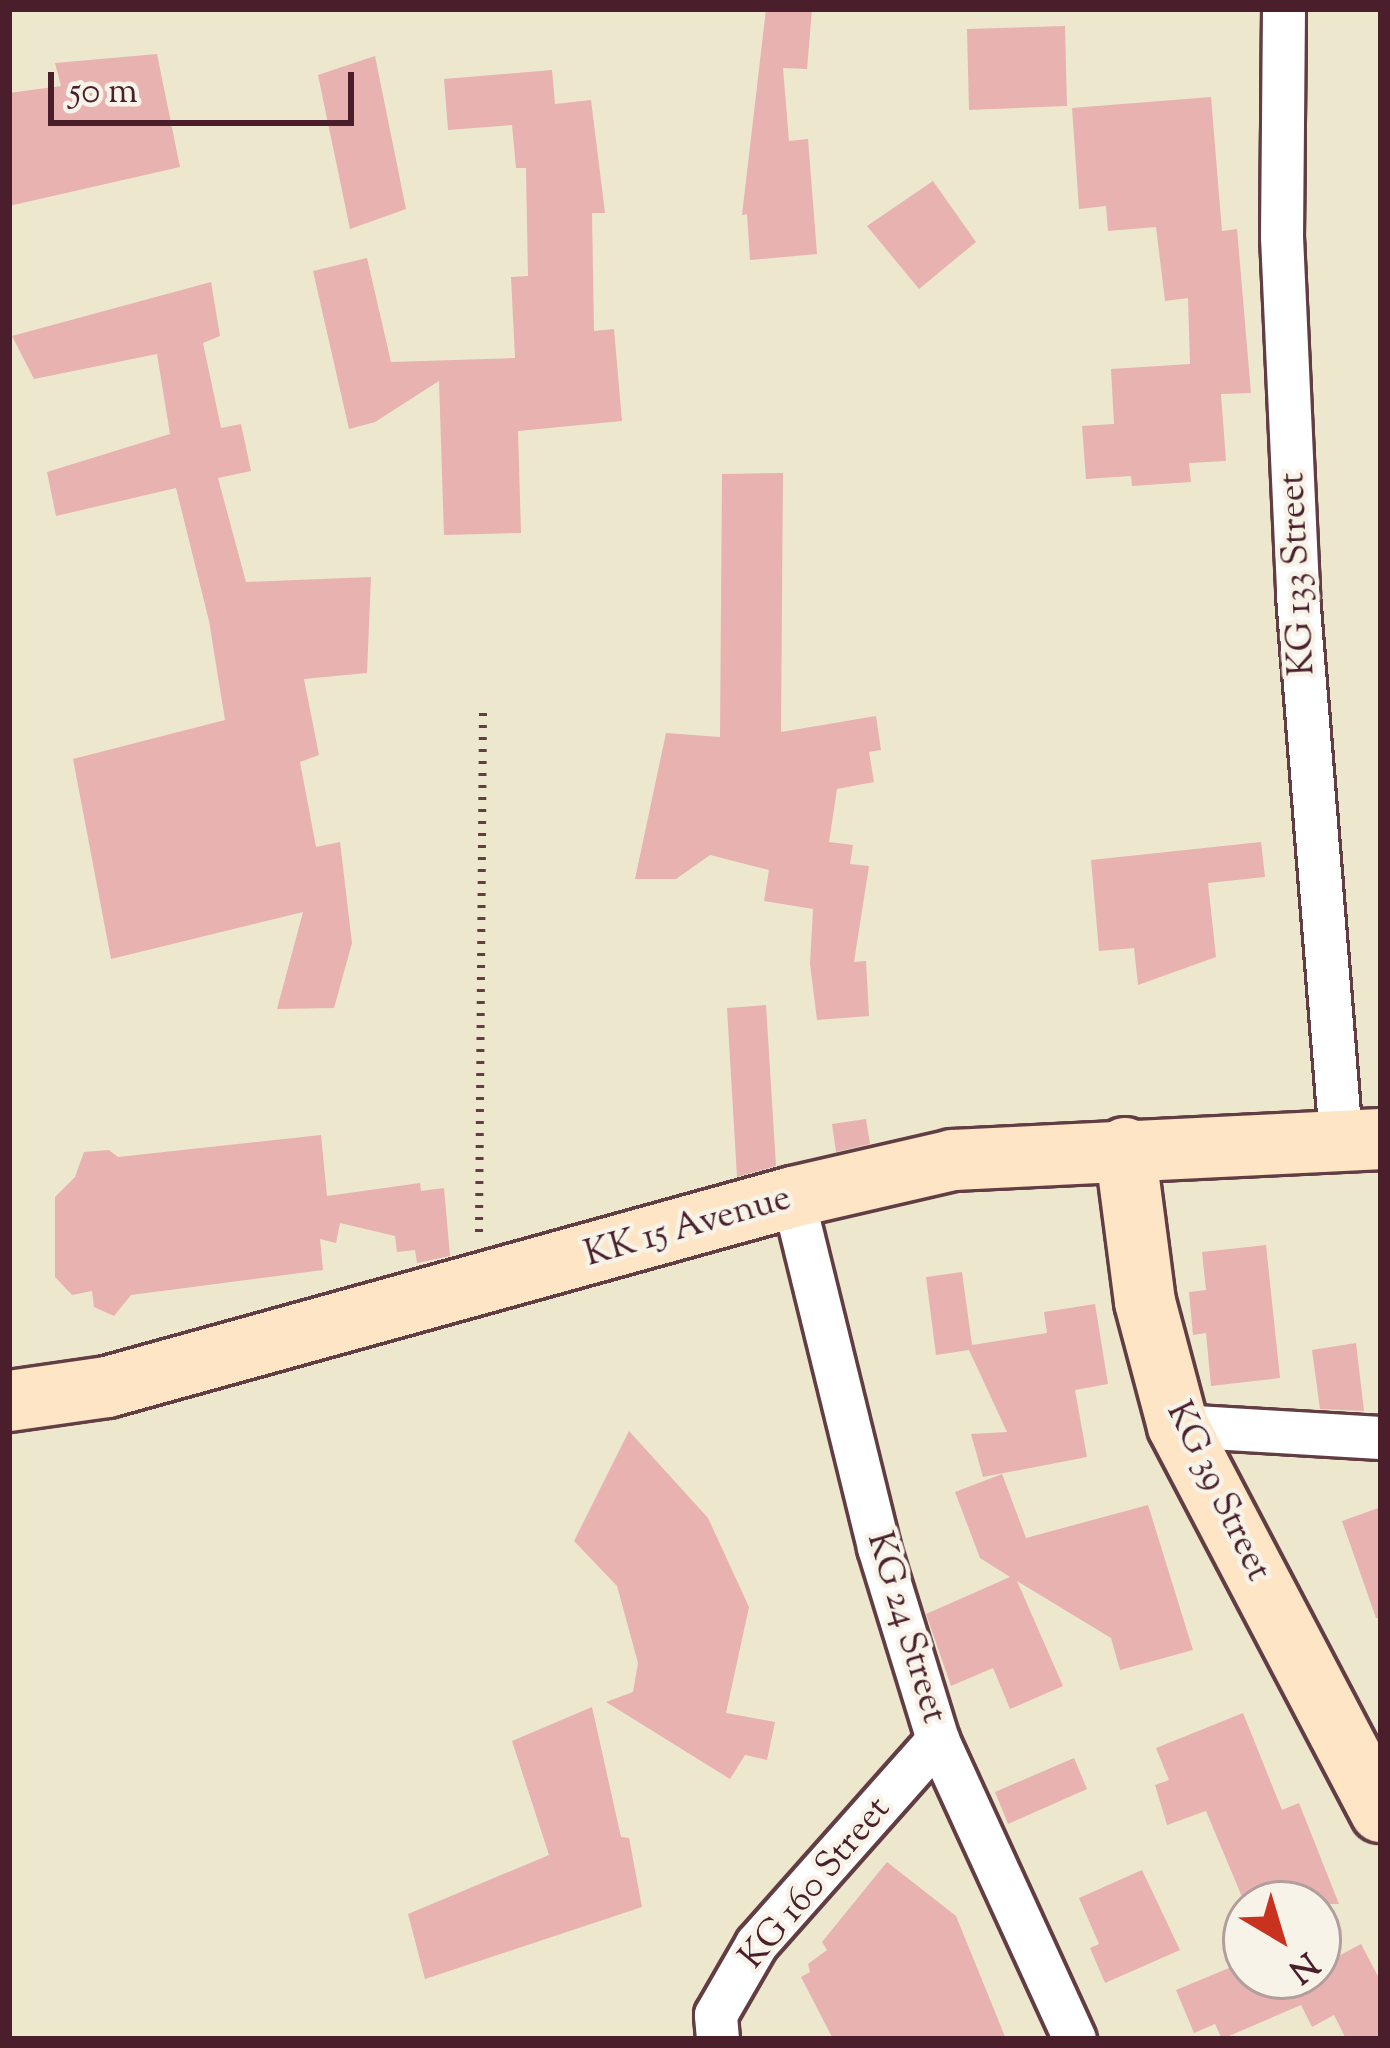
<!DOCTYPE html>
<style>
body{margin:0}
#map{position:relative;width:1390px;height:2048px;overflow:hidden;background:#ede7cd;font-family:"Sorts Mill Goudy",serif}
div>[style]{position:absolute}
[style*='--x']{left:calc(var(--x)*1px);top:calc(var(--y)*1px);width:calc(var(--w)*1px);rotate:calc(var(--a)*1deg)}
.building>*{inset:0;background:#e8b2b1}
.path>*{height:8px;margin-top:-4px;transform-origin:0;background:repeating-linear-gradient(90deg,#623d43 0 3px,transparent 0 12px)}
.roads{filter:drop-shadow(3px 0 #623d43) drop-shadow(-3px 0 #623d43) drop-shadow(0 3px #623d43) drop-shadow(0 -3px #623d43)}
.street>*{height:42px;margin:-21px;padding:0 21px;transform-origin:21px;border-radius:21px;background:#fff}
.secondary>*{height:60px;margin:-30px;padding:0 30px;transform-origin:30px;border-radius:30px;background:#fde5c5}
span{translate:-50% -50%;white-space:nowrap;text-align:center;line-height:1.15;-webkit-text-stroke:9px #f7f3e8;paint-order:stroke}
.street-label{font-size:36px;color:#4a1f2b}
.frame{position:absolute;inset:0;border:12px solid #4a1f2b;pointer-events:none}
.north{position:absolute;left:1222px;top:1880px;width:120px;height:120px;box-sizing:border-box;background:#f7f3e8;border:3px solid #b29e9c;border-radius:50%;rotate:142deg;font-size:33px;font-weight:700;line-height:48px;text-align:center;color:#4a1f2b}
.north::after{content:'';display:block;margin:auto;width:42px;height:54px;background:#c8321e;clip-path:polygon(50% 0,100% 100%,50% 72%,0 100%)}
.scale{position:absolute;left:48px;top:72px;width:306px;height:54px;box-sizing:border-box;border:6px solid #4a1f2b;border-top:0;padding-left:15px;font-size:36px;line-height:42px;white-space:nowrap;color:#4a1f2b;-webkit-text-stroke:9px #f7f3e8;paint-order:stroke}
</style>
<div id="map">
<div class="building">
<i style="clip-path:polygon(766px 9px,812px 9px,807px 69px,783px 68px,789px 141px,808px 139px,817px 254px,750px 260px,747px 214px,742px 215px)"></i>
<i style="clip-path:polygon(1065px 26px,1067px 106px,969px 110px,967px 29px)"></i>
<i style="clip-path:polygon(157px 54px,180px 167px,9px 206px,9px 93px,61px 86px,55px 63px)"></i>
<i style="clip-path:polygon(375px 56px,406px 209px,350px 229px,318px 75px)"></i>
<i style="clip-path:polygon(552px 70px,555px 104px,591px 100px,605px 213px,592px 213px,594px 331px,614px 329px,622px 421px,518px 431px,521px 533px,444px 535px,439px 381px,375px 422px,349px 429px,313px 271px,367px 258px,391px 362px,515px 358px,511px 277px,528px 276px,526px 168px,516px 168px,512px 125px,448px 130px,444px 79px)"></i>
<i style="clip-path:polygon(1211px 97px,1222px 231px,1237px 229px,1251px 393px,1221px 394px,1226px 461px,1189px 463px,1191px 482px,1132px 486px,1131px 476px,1086px 479px,1082px 426px,1114px 424px,1111px 369px,1190px 364px,1188px 298px,1165px 301px,1156px 227px,1108px 231px,1106px 206px,1079px 209px,1072px 108px)"></i>
<i style="clip-path:polygon(933px 181px,976px 242px,919px 289px,867px 226px)"></i>
<i style="clip-path:polygon(211px 282px,220px 336px,203px 343px,221px 428px,241px 424px,251px 471px,218px 478px,246px 582px,371px 577px,367px 673px,304px 679px,319px 755px,300px 762px,316px 847px,340px 842px,352px 943px,334px 1008px,277px 1009px,303px 912px,111px 959px,73px 759px,225px 720px,209px 621px,176px 488px,56px 516px,47px 472px,170px 434px,157px 354px,34px 379px,12px 336px)"></i>
<i style="clip-path:polygon(783px 473px,781px 732px,876px 716px,881px 750px,869px 752px,874px 782px,837px 789px,829px 842px,853px 845px,850px 864px,869px 866px,854px 962px,866px 961px,869px 1016px,817px 1020px,810px 964px,813px 909px,764px 901px,769px 870px,710px 855px,676px 879px,635px 879px,666px 733px,720px 737px,722px 474px)"></i>
<i style="clip-path:polygon(1261px 842px,1265px 877px,1208px 883px,1216px 957px,1138px 985px,1134px 948px,1099px 951px,1091px 860px)"></i>
<i style="clip-path:polygon(766px 1005px,776px 1166px,737px 1177px,727px 1008px)"></i>
<i style="clip-path:polygon(866px 1119px,870px 1144px,836px 1152px,832px 1124px)"></i>
<i style="clip-path:polygon(321px 1135px,327px 1196px,420px 1183px,421px 1191px,444px 1188px,450px 1256px,417px 1263px,415px 1250px,397px 1252px,395px 1236px,340px 1223px,336px 1243px,320px 1239px,323px 1270px,131px 1295px,114px 1316px,94px 1307px,92px 1291px,72px 1295px,55px 1277px,55px 1197px,75px 1177px,84px 1152px,109px 1150px,118px 1157px)"></i>
<i style="clip-path:polygon(1266px 1245px,1280px 1378px,1211px 1386px,1206px 1333px,1193px 1335px,1189px 1292px,1206px 1290px,1202px 1252px)"></i>
<i style="clip-path:polygon(962px 1272px,972px 1345px,1047px 1333px,1044px 1312px,1095px 1304px,1108px 1384px,1075px 1390px,1087px 1457px,983px 1477px,971px 1434px,1007px 1432px,969px 1350px,936px 1355px,926px 1277px)"></i>
<i style="clip-path:polygon(1356px 1343px,1364px 1411px,1320px 1409px,1312px 1350px)"></i>
<i style="clip-path:polygon(629px 1431px,708px 1518px,749px 1607px,726px 1713px,775px 1722px,767px 1760px,745px 1755px,730px 1779px,606px 1702px,633px 1692px,638px 1663px,617px 1586px,574px 1541px)"></i>
<i style="clip-path:polygon(1002px 1474px,1026px 1538px,1148px 1505px,1193px 1650px,1120px 1670px,1111px 1638px,1017px 1581px,1063px 1686px,1010px 1709px,993px 1668px,951px 1686px,926px 1614px,1010px 1577px,980px 1558px,955px 1492px)"></i>
<i style="clip-path:polygon(1381px 1507px,1381px 1618px,1376px 1618px,1342px 1521px)"></i>
<i style="clip-path:polygon(592px 1707px,621px 1837px,629px 1838px,642px 1907px,425px 1979px,408px 1914px,549px 1855px,512px 1741px)"></i>
<i style="clip-path:polygon(1243px 1713px,1282px 1810px,1299px 1803px,1339px 1904px,1245px 1904px,1206px 1811px,1167px 1825px,1155px 1785px,1169px 1780px,1156px 1748px)"></i>
<i style="clip-path:polygon(1074px 1758px,1087px 1789px,1008px 1824px,995px 1792px)"></i>
<i style="clip-path:polygon(887px 1862px,956px 1916px,1006px 2039px,833px 2039px,801px 1977px,810px 1972px,808px 1964px,827px 1950px,822px 1942px)"></i>
<i style="clip-path:polygon(1142px 1870px,1180px 1950px,1105px 1983px,1090px 1948px,1099px 1944px,1079px 1898px)"></i>
<i style="clip-path:polygon(1361px 1944px,1381px 1982px,1381px 2039px,1346px 2039px,1334px 2015px,1312px 2027px,1301px 2005px,1222px 2039px,1215px 2024px,1194px 2033px,1176px 1990px,1246px 1961px,1246px 1976px,1318px 1976px,1318px 1967px)"></i>
</div>
<div class="path">
<i style="--x:479;--y:1232;--w:524;--a:-89.56"></i>
</div>
<div class="roads">
<div class="street">
<i style="--x:1284;--y:9;--w:228;--a:90.5"></i>
<i style="--x:1282;--y:237;--w:359;--a:87.4"></i>
<i style="--x:1298;--y:596;--w:545;--a:85.47"></i>
<i style="--x:793;--y:1197;--w:361;--a:76.2"></i>
<i style="--x:879;--y:1548;--w:201;--a:72.9"></i>
<i style="--x:938;--y:1740;--w:329;--a:65.4"></i>
<i style="--x:1178;--y:1426;--w:203;--a:3.4"></i>
<i style="--x:718;--y:2039;--w:24;--a:-95"></i>
<i style="--x:716;--y:2015;--w:82;--a:-60"></i>
<i style="--x:757;--y:1944;--w:273;--a:-48.4"></i>
</div>
<div class="secondary">
<i style="--x:1125;--y:1148;--w:155;--a:82.6"></i>
<i style="--x:1145;--y:1302;--w:128;--a:75.1"></i>
<i style="--x:1178;--y:1426;--w:436;--a:62.3"></i>
<i style="--x:9;--y:1401;--w:99;--a:-8.1"></i>
<i style="--x:107;--y:1387;--w:712;--a:-15.48"></i>
<i style="--x:793;--y:1197;--w:164;--a:-13"></i>
<i style="--x:953;--y:1160;--w:429;--a:-2.8"></i>
</div>
</div>
<div class="street-label">
<span style="left:1299px;top:574px;rotate:-93deg">KG 133 Street</span>
<span style="left:688px;top:1228px;rotate:-16deg">KK 15 Avenue</span>
<span style="left:1217px;top:1492px;rotate:64deg">KG 39 Street</span>
<span style="left:905px;top:1628px;rotate:73deg">KG 24 Street</span>
<span style="left:816px;top:1884px;rotate:-50deg">KG 160 Street</span>
</div>
<div class="frame"></div>
<div class="north">N</div>
<div class="scale">50 m</div>
</div>
